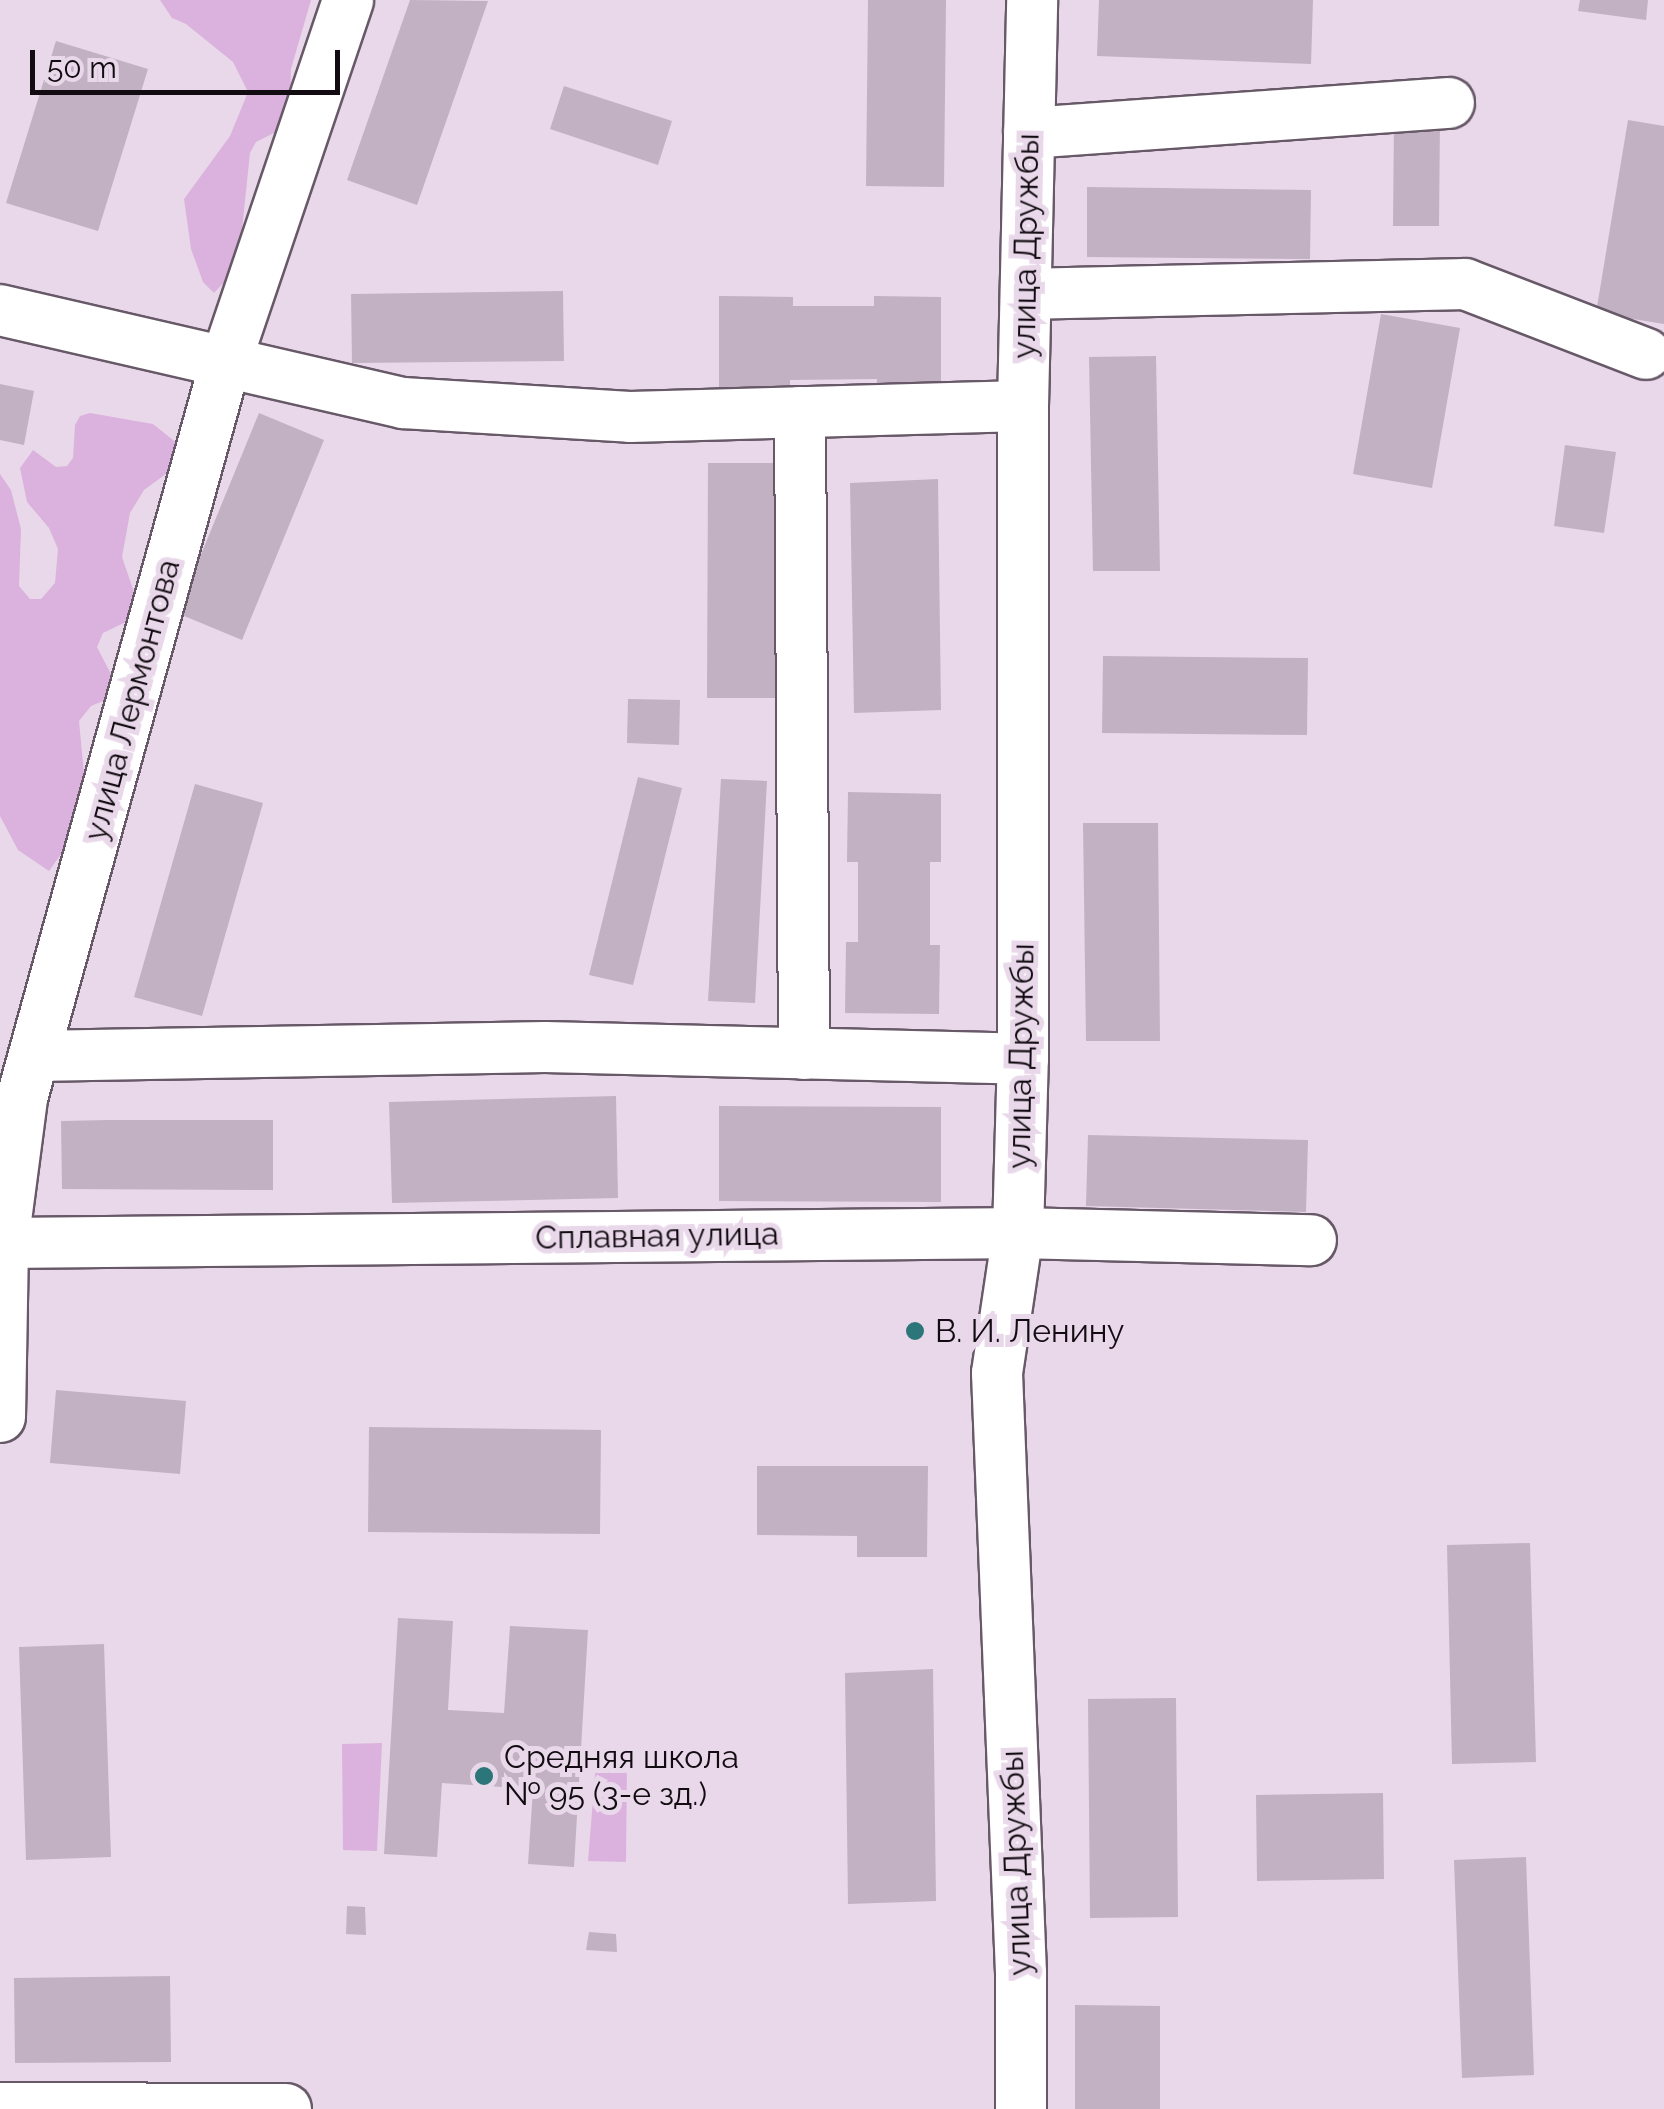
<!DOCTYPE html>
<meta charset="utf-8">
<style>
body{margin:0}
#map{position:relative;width:1664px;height:2109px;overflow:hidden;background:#e9d8e9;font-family:Raleway,sans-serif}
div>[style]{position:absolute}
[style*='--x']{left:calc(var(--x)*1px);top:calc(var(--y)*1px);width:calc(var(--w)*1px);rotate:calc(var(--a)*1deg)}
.green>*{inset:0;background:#dbb2dd}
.building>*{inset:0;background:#c1b1c2}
.roads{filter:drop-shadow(2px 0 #675967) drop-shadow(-2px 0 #675967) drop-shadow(0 2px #675967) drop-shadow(0 -2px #675967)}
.minor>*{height:50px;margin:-25px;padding:0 25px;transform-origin:25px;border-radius:25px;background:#fff}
.dots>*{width:28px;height:28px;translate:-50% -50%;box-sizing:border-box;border:5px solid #e9d8e9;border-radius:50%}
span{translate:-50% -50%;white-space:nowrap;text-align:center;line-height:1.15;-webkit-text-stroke:10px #e9d8e9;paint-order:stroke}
.street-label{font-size:32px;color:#120c12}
.poi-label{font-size:32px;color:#120c12}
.left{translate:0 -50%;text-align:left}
.scale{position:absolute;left:30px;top:50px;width:310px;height:45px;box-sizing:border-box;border:5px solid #120c12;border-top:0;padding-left:12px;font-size:30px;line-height:35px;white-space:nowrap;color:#120c12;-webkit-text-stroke:8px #e9d8e9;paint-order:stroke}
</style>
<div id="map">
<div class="green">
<i style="clip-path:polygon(160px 0,311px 0,291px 69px,290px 108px,282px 129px,256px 142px,250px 153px,240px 249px,232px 274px,214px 293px,203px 282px,191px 249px,184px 199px,230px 136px,248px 92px,233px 62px,186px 24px,172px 18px)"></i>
<i style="clip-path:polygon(90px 413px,153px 424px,178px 444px,170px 471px,144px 490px,130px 513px,122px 557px,134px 592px,134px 611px,130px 620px,103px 633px,97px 647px,114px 680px,108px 699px,91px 706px,79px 721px,85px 784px,67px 846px,49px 871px,18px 850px,0 816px,0 474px,11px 490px,21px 529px,19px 586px,30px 599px,41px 599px,55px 583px,58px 549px,49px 528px,27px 502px,20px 468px,33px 450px,56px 467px,67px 466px,73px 458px,75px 425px,80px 416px)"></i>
<i style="clip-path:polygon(382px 1743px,377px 1851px,343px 1850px,342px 1744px)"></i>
<i style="clip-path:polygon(596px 1763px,627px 1765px,626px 1862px,588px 1861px)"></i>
</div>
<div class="building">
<i style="clip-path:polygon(410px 0,488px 1px,417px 205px,347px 180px)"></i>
<i style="clip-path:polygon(868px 0,946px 0,944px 187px,866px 186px)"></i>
<i style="clip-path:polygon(1099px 0,1313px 0,1311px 64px,1097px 56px)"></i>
<i style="clip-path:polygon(1580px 0,1648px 0,1646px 20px,1578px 11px)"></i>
<i style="clip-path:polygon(56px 41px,148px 69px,98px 231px,6px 203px)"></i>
<i style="clip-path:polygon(564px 86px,672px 121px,658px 165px,550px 129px)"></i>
<i style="clip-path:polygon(1394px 118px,1440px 119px,1439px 226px,1393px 226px)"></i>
<i style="clip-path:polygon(1628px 120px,1664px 126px,1664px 324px,1596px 313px)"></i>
<i style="clip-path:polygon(1087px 187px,1311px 190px,1310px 259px,1087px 257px)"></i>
<i style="clip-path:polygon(563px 291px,564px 361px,352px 363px,351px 294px)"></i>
<i style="clip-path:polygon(719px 296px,793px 297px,793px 306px,874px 306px,874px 296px,941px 297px,941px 391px,876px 391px,877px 379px,790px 380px,790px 391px,719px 391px)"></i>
<i style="clip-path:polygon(1381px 314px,1460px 328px,1432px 488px,1353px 474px)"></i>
<i style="clip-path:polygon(1156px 356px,1160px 571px,1093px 571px,1089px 357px)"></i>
<i style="clip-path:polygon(0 384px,34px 391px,24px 445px,0 440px)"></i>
<i style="clip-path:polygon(259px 413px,324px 440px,242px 640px,177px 613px)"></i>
<i style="clip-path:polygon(1565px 445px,1616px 452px,1604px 533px,1554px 526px)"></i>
<i style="clip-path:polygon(708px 463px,780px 463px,781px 698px,707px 698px)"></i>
<i style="clip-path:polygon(938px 479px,941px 710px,854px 713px,850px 483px)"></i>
<i style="clip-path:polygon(1103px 656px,1308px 658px,1307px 735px,1102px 733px)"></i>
<i style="clip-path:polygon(628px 699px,680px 700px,679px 745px,627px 743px)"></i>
<i style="clip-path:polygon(638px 777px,682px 788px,633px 985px,589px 975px)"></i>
<i style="clip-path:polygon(721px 779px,767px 781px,755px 1003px,708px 1001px)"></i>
<i style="clip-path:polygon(195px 784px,263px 803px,202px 1016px,134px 997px)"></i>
<i style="clip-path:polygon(848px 792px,941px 794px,941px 862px,930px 862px,930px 945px,940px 945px,939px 1014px,845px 1013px,846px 942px,858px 942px,858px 862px,847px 862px)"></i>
<i style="clip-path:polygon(1083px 823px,1158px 823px,1160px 1041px,1086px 1041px)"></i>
<i style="clip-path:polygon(616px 1096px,618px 1198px,392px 1203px,389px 1102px)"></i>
<i style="clip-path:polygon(719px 1106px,941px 1107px,941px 1202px,719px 1201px)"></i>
<i style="clip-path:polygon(109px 1120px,273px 1120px,273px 1190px,62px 1189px,61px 1121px)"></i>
<i style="clip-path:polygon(1088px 1135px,1308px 1140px,1306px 1212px,1086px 1206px)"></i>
<i style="clip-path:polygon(56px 1390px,186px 1401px,180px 1474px,50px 1463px)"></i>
<i style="clip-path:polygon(369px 1427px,601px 1430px,600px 1534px,368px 1532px)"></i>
<i style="clip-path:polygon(757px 1466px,928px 1466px,927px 1557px,857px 1557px,857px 1536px,757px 1535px)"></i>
<i style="clip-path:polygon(1530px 1543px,1536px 1762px,1452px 1764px,1447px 1545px)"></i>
<i style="clip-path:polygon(398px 1618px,453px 1621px,448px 1710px,504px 1713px,510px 1626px,588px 1630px,574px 1867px,528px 1864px,533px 1789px,442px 1783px,437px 1857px,384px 1854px)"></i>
<i style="clip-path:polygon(104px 1644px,111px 1857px,26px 1860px,19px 1647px)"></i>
<i style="clip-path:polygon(933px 1669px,936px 1901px,848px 1904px,845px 1673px)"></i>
<i style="clip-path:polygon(1176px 1698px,1178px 1917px,1090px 1918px,1088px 1699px)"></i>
<i style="clip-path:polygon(1383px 1793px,1384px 1879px,1257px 1881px,1256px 1795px)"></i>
<i style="clip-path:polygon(1526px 1857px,1534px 2075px,1462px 2078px,1454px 1860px)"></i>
<i style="clip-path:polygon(347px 1906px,365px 1907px,366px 1935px,346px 1934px)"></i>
<i style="clip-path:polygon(589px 1932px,616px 1934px,617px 1952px,586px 1950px)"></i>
<i style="clip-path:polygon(170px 1976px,171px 2062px,15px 2063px,14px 1978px)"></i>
<i style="clip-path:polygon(1075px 2005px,1160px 2006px,1160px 2109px,1075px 2109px)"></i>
</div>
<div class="roads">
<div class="minor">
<i style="--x:1029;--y:133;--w:421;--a:-4.1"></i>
<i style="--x:1026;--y:294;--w:439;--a:-1.3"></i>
<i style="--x:1465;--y:284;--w:194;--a:21.1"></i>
<i style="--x:0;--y:310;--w:414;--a:13"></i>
<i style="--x:403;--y:403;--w:227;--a:3.5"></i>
<i style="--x:630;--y:417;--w:393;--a:-1.6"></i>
<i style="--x:800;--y:412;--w:642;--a:89.64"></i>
<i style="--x:34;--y:1056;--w:511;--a:-1.01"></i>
<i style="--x:545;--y:1047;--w:478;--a:1.4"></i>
<i style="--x:3;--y:1243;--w:1015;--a:-0.56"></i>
<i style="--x:1018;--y:1233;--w:293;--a:1.4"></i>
<i style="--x:0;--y:1417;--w:174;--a:-89"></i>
<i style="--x:3;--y:1243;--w:146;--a:-82.5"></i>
<i style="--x:22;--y:1098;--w:762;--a:-74.54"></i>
<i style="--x:225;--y:364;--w:384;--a:-71.3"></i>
<i style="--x:0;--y:2108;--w:286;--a:0.2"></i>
<i style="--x:1021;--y:2109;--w:136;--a:-90"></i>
<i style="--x:1021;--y:1973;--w:600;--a:-92.29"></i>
<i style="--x:997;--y:1373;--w:142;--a:-81.5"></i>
<i style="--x:1018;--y:1233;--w:174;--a:-88.4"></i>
<i style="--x:1023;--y:1059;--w:653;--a:-90"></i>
<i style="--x:1023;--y:406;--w:406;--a:-88.7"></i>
</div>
</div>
<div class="dots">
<i style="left:915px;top:1331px;background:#2c7679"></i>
<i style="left:484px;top:1776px;background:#2c7679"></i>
</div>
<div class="street-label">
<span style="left:1026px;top:246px;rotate:-89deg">улица Дружбы</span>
<span style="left:132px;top:700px;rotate:-75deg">улица Лермонтова</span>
<span style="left:1021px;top:1056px;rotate:-89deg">улица Дружбы</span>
<span style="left:657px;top:1236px;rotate:-1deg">Сплавная улица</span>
<span style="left:1016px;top:1863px;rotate:-92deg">улица Дружбы</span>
</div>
<div class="poi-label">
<span class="left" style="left:935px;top:1331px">В. И. Ленину</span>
<span class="left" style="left:504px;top:1776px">Средняя школа<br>№ 95 (3-е зд.)</span>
</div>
<div class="scale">50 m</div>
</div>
